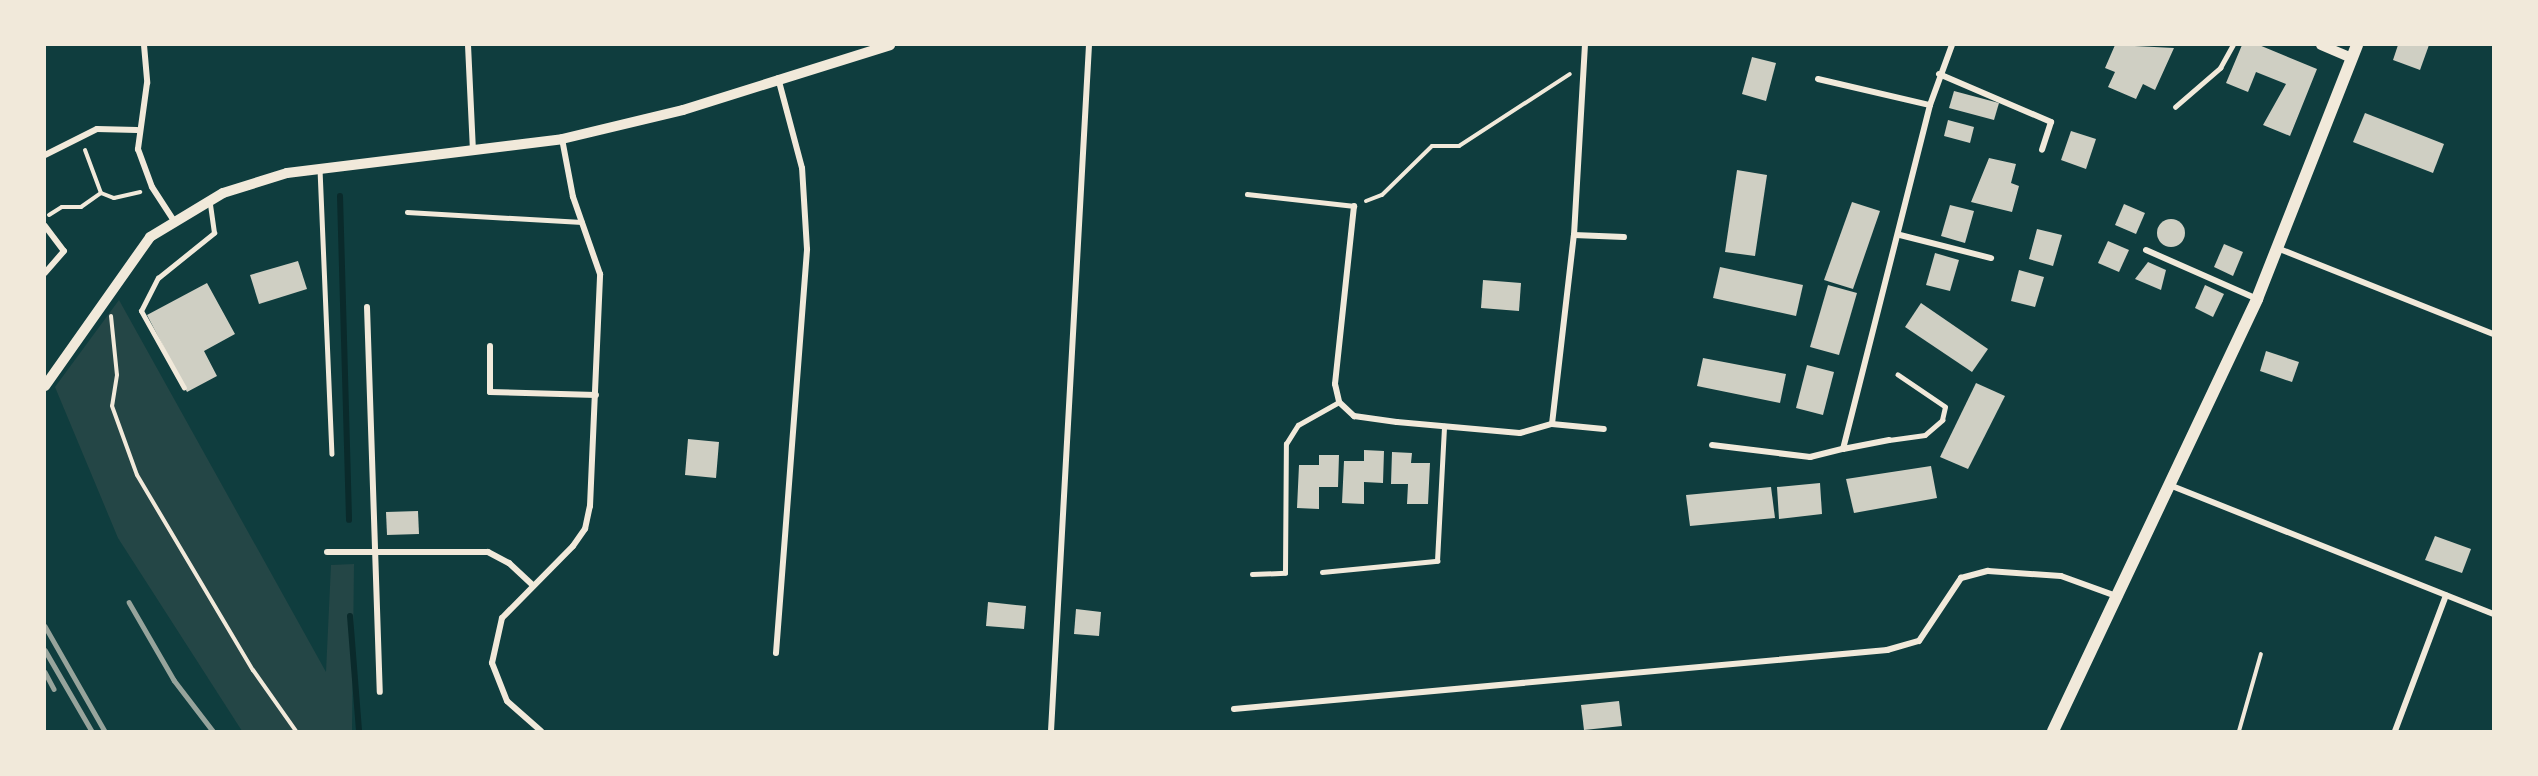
<!DOCTYPE html>
<style>
body{margin:0}
#map{position:relative;width:2538px;height:776px;overflow:hidden;background:#0f3d3e;font-family:Lora,serif}
div>[style]{position:absolute}
[style*='--x']{left:calc(var(--x)*1px);top:calc(var(--y)*1px);width:calc(var(--w)*1px);rotate:calc(var(--a)*1deg)}
.green>*{inset:0;background:#244646}
.stream>*{height:6px;margin:-3px;padding:0 3px;transform-origin:3px;border-radius:3px;background:#0a2a2b}
.building>*{inset:0;background:#cfcfc3}
.round{border-radius:50%}
.path>*{height:4px;margin:-2px;padding:0 2px;transform-origin:2px;border-radius:2px;background:#f1e9da}
.service>*{height:4.5px;margin:-2.25px;padding:0 2.25px;transform-origin:2.25px;border-radius:2.25px;background:#f1e9da}
.minor>*{height:6px;margin:-3px;padding:0 3px;transform-origin:3px;border-radius:3px;background:#f1e9da}
.tertiary>*{height:10px;margin:-5px;padding:0 5px;transform-origin:5px;border-radius:5px;background:#f1e9da}
.secondary>*{height:12px;margin:-6px;padding:0 6px;transform-origin:6px;border-radius:6px;background:#f1e9da}
.rail>*{height:4.5px;margin:-2.25px;padding:0 2.25px;transform-origin:2.25px;border-radius:2.25px;background:#97a49c}
span{translate:-50% -50%;white-space:nowrap;text-align:center;line-height:1.15;-webkit-text-stroke:4.5px #f1e9da;paint-order:stroke}
.frame{position:absolute;inset:0;border:46px solid #f1e9da;pointer-events:none}
</style>
<div id="map">
<div class="green">
<i style="clip-path:polygon(119px 300px,326px 672px,331px 565px,354px 564px,352px 731px,242px 731px,118px 538px,55px 387px)"></i>
</div>
<div class="stream">
<i style="--x:340;--y:196;--w:324;--a:88.4"></i>
<i style="--x:350;--y:616;--w:115;--a:85.5"></i>
</div>
<div class="building">
<i style="clip-path:polygon(2115px 45px,2174px 48px,2155px 90px,2143px 84px,2136px 99px,2108px 87px,2115px 72px,2105px 68px)"></i>
<i style="clip-path:polygon(2242px 45px,2259px 45px,2317px 69px,2290px 136px,2263px 125px,2286px 84px,2256px 72px,2248px 92px,2226px 83px)"></i>
<i style="clip-path:polygon(2398px 45px,2429px 45px,2420px 70px,2393px 60px)"></i>
<i style="clip-path:polygon(1752px 57px,1776px 63px,1766px 101px,1742px 94px)"></i>
<i style="clip-path:polygon(1954px 91px,1999px 103px,1994px 120px,1949px 108px)"></i>
<i style="clip-path:polygon(2365px 113px,2444px 144px,2433px 173px,2353px 142px)"></i>
<i style="clip-path:polygon(1948px 120px,1974px 127px,1970px 143px,1944px 136px)"></i>
<i style="clip-path:polygon(2071px 131px,2096px 139px,2086px 169px,2061px 160px)"></i>
<i style="clip-path:polygon(1989px 158px,2016px 164px,2011px 183px,2019px 186px,2012px 212px,1971px 202px)"></i>
<i style="clip-path:polygon(1737px 170px,1767px 175px,1755px 256px,1725px 252px)"></i>
<i style="clip-path:polygon(1852px 202px,1880px 211px,1853px 289px,1824px 280px)"></i>
<i style="clip-path:polygon(2124px 204px,2145px 213px,2136px 234px,2115px 225px)"></i>
<i style="clip-path:polygon(1950px 205px,1974px 211px,1965px 243px,1941px 236px)"></i>
<i class="round" style="left:2157px;top:219px;width:28px;height:28px"></i>
<i style="clip-path:polygon(2037px 229px,2062px 235px,2053px 266px,2029px 259px)"></i>
<i style="clip-path:polygon(2108px 241px,2129px 250px,2119px 272px,2098px 263px)"></i>
<i style="clip-path:polygon(2224px 244px,2243px 252px,2233px 276px,2214px 267px)"></i>
<i style="clip-path:polygon(1935px 253px,1959px 260px,1950px 291px,1926px 285px)"></i>
<i style="clip-path:polygon(298px 261px,307px 289px,259px 304px,250px 275px)"></i>
<i style="clip-path:polygon(2148px 262px,2166px 270px,2161px 290px,2135px 279px)"></i>
<i style="clip-path:polygon(1720px 267px,1803px 285px,1796px 316px,1713px 298px)"></i>
<i style="clip-path:polygon(2019px 270px,2044px 277px,2035px 307px,2011px 301px)"></i>
<i style="clip-path:polygon(1483px 280px,1521px 283px,1519px 311px,1481px 308px)"></i>
<i style="clip-path:polygon(207px 283px,235px 334px,204px 351px,217px 376px,187px 392px,147px 315px)"></i>
<i style="clip-path:polygon(1828px 285px,1857px 293px,1839px 355px,1810px 347px)"></i>
<i style="clip-path:polygon(2205px 285px,2224px 294px,2213px 317px,2195px 308px)"></i>
<i style="clip-path:polygon(1921px 303px,1988px 349px,1972px 372px,1905px 327px)"></i>
<i style="clip-path:polygon(2266px 351px,2299px 362px,2292px 382px,2260px 371px)"></i>
<i style="clip-path:polygon(1703px 358px,1786px 374px,1780px 403px,1697px 386px)"></i>
<i style="clip-path:polygon(1807px 365px,1834px 372px,1823px 415px,1796px 408px)"></i>
<i style="clip-path:polygon(1976px 383px,2005px 396px,1968px 469px,1940px 457px)"></i>
<i style="clip-path:polygon(688px 439px,719px 442px,716px 478px,685px 475px)"></i>
<i style="clip-path:polygon(1364px 450px,1384px 451px,1383px 483px,1364px 482px,1364px 504px,1342px 503px,1344px 461px,1364px 461px)"></i>
<i style="clip-path:polygon(1392px 452px,1412px 453px,1411px 463px,1430px 463px,1428px 504px,1407px 504px,1408px 484px,1391px 484px)"></i>
<i style="clip-path:polygon(1319px 455px,1339px 455px,1338px 487px,1319px 487px,1319px 509px,1297px 508px,1299px 465px,1319px 465px)"></i>
<i style="clip-path:polygon(1931px 466px,1937px 498px,1854px 513px,1846px 479px)"></i>
<i style="clip-path:polygon(1820px 483px,1822px 514px,1779px 519px,1777px 487px)"></i>
<i style="clip-path:polygon(1771px 487px,1775px 518px,1690px 526px,1686px 495px)"></i>
<i style="clip-path:polygon(418px 511px,419px 534px,387px 535px,386px 512px)"></i>
<i style="clip-path:polygon(2435px 536px,2471px 549px,2462px 573px,2425px 560px)"></i>
<i style="clip-path:polygon(988px 602px,1026px 606px,1024px 629px,986px 626px)"></i>
<i style="clip-path:polygon(1076px 609px,1101px 612px,1099px 636px,1074px 634px)"></i>
<i style="clip-path:polygon(1619px 701px,1622px 726px,1584px 730px,1581px 705px)"></i>
</div>
<div class="path">
<i style="--x:85;--y:150;--w:46;--a:69.6"></i>
<i style="--x:1366;--y:201;--w:17;--a:-21"></i>
<i style="--x:1382;--y:195;--w:70;--a:-44.4"></i>
<i style="--x:1432;--y:146;--w:27;--a:0"></i>
<i style="--x:1459;--y:146;--w:132;--a:-33"></i>
<i style="--x:49;--y:215;--w:15;--a:-32"></i>
<i style="--x:62;--y:207;--w:19;--a:0"></i>
<i style="--x:81;--y:207;--w:24;--a:-35"></i>
<i style="--x:101;--y:193;--w:14;--a:21"></i>
<i style="--x:114;--y:198;--w:27;--a:-13"></i>
<i style="--x:111;--y:316;--w:59;--a:84.2"></i>
<i style="--x:117;--y:375;--w:31;--a:99"></i>
<i style="--x:112;--y:406;--w:73;--a:70.1"></i>
<i style="--x:137;--y:475;--w:227;--a:59.3"></i>
<i style="--x:253;--y:670;--w:75;--a:54.8"></i>
<i style="--x:2239;--y:731;--w:80;--a:-74.1"></i>
</div>
<div class="service">
<i style="--x:2175;--y:107;--w:60;--a:-40.9"></i>
<i style="--x:2220;--y:68;--w:26;--a:-61"></i>
<i style="--x:320;--y:169;--w:285;--a:87.6"></i>
<i style="--x:1247;--y:194;--w:108;--a:6.4"></i>
<i style="--x:407;--y:212;--w:175;--a:3.3"></i>
<i style="--x:184;--y:388;--w:88;--a:-119.2"></i>
<i style="--x:141;--y:311;--w:37;--a:-63"></i>
<i style="--x:158;--y:278;--w:72;--a:-38.8"></i>
<i style="--x:214;--y:233;--w:30;--a:-98"></i>
<i style="--x:1889;--y:440;--w:36;--a:-8"></i>
<i style="--x:1925;--y:435;--w:23;--a:-41"></i>
<i style="--x:1942;--y:420;--w:13;--a:-77"></i>
<i style="--x:1945;--y:407;--w:57;--a:-145.8"></i>
<i style="--x:1322;--y:572;--w:116;--a:-5.5"></i>
<i style="--x:1437;--y:561;--w:135;--a:-87"></i>
<i style="--x:1252;--y:574;--w:33;--a:-2"></i>
<i style="--x:1285;--y:573;--w:129;--a:-89.6"></i>
<i style="--x:1286;--y:444;--w:22;--a:-58"></i>
<i style="--x:1298;--y:425;--w:47;--a:-29.3"></i>
</div>
<div class="minor">
<i style="--x:144;--y:45;--w:38;--a:85"></i>
<i style="--x:147;--y:83;--w:67;--a:97.8"></i>
<i style="--x:138;--y:149;--w:40;--a:69.8"></i>
<i style="--x:152;--y:187;--w:38;--a:57"></i>
<i style="--x:468;--y:45;--w:106;--a:87.3"></i>
<i style="--x:1939;--y:74;--w:122;--a:23.2"></i>
<i style="--x:2051;--y:122;--w:29;--a:108"></i>
<i style="--x:1818;--y:79;--w:115;--a:13.1"></i>
<i style="--x:45;--y:155;--w:58;--a:-26.6"></i>
<i style="--x:97;--y:129;--w:40;--a:1.4"></i>
<i style="--x:1354;--y:206;--w:179;--a:96.1"></i>
<i style="--x:1335;--y:384;--w:18;--a:77"></i>
<i style="--x:1339;--y:402;--w:21;--a:43"></i>
<i style="--x:1354;--y:416;--w:43;--a:7.9"></i>
<i style="--x:1397;--y:422;--w:123;--a:5.1"></i>
<i style="--x:1520;--y:433;--w:33;--a:-16"></i>
<i style="--x:1552;--y:424;--w:190;--a:-83.4"></i>
<i style="--x:1574;--y:235;--w:190;--a:-86.7"></i>
<i style="--x:45;--y:226;--w:31;--a:53"></i>
<i style="--x:64;--y:251;--w:29;--a:131"></i>
<i style="--x:1574;--y:235;--w:50;--a:2.3"></i>
<i style="--x:1900;--y:235;--w:94;--a:14.2"></i>
<i style="--x:2277;--y:248;--w:232;--a:21.7"></i>
<i style="--x:2146;--y:250;--w:121;--a:23.8"></i>
<i style="--x:367;--y:307;--w:385;--a:88.1"></i>
<i style="--x:490;--y:346;--w:46;--a:90"></i>
<i style="--x:490;--y:392;--w:106;--a:1.6"></i>
<i style="--x:1552;--y:424;--w:52;--a:5.5"></i>
<i style="--x:1712;--y:445;--w:99;--a:7"></i>
<i style="--x:1810;--y:457;--w:34;--a:-14"></i>
<i style="--x:1843;--y:449;--w:355;--a:-75.8"></i>
<i style="--x:1930;--y:105;--w:64;--a:-69.9"></i>
<i style="--x:1843;--y:449;--w:47;--a:-11.1"></i>
<i style="--x:2172;--y:486;--w:346;--a:21.7"></i>
<i style="--x:327;--y:552;--w:161;--a:0"></i>
<i style="--x:488;--y:552;--w:24;--a:28"></i>
<i style="--x:509;--y:563;--w:33;--a:43"></i>
<i style="--x:776;--y:653;--w:405;--a:-85.6"></i>
<i style="--x:807;--y:249;--w:81;--a:-93.5"></i>
<i style="--x:802;--y:168;--w:93;--a:-104.9"></i>
<i style="--x:1234;--y:709;--w:656;--a:-5.16"></i>
<i style="--x:1887;--y:650;--w:33;--a:-16"></i>
<i style="--x:1919;--y:641;--w:76;--a:-56.3"></i>
<i style="--x:1961;--y:578;--w:28;--a:-15"></i>
<i style="--x:1988;--y:571;--w:73;--a:3.9"></i>
<i style="--x:2061;--y:576;--w:62;--a:19.9"></i>
<i style="--x:541;--y:731;--w:45;--a:-138.6"></i>
<i style="--x:507;--y:701;--w:41;--a:-111.5"></i>
<i style="--x:492;--y:663;--w:46;--a:-77.5"></i>
<i style="--x:502;--y:618;--w:101;--a:-45.4"></i>
<i style="--x:573;--y:546;--w:21;--a:-55"></i>
<i style="--x:585;--y:529;--w:24;--a:-78"></i>
<i style="--x:590;--y:506;--w:232;--a:-87.5"></i>
<i style="--x:600;--y:274;--w:82;--a:-109.3"></i>
<i style="--x:573;--y:197;--w:59;--a:-100.7"></i>
<i style="--x:1051;--y:731;--w:687;--a:-86.83"></i>
<i style="--x:2395;--y:731;--w:145;--a:-69.4"></i>
</div>
<div class="tertiary">
<i style="--x:2321;--y:45;--w:33;--a:23"></i>
<i style="--x:45;--y:386;--w:182;--a:-54.8"></i>
<i style="--x:150;--y:237;--w:85;--a:-31.1"></i>
<i style="--x:223;--y:193;--w:67;--a:-17.4"></i>
<i style="--x:287;--y:173;--w:277;--a:-7"></i>
<i style="--x:562;--y:139;--w:124;--a:-13.5"></i>
<i style="--x:683;--y:110;--w:217;--a:-17.4"></i>
</div>
<div class="secondary">
<i style="--x:2053;--y:731;--w:478;--a:-64.7"></i>
<i style="--x:2257;--y:299;--w:273;--a:-68.5"></i>
</div>
<div class="rail">
<i style="--x:129;--y:602;--w:90;--a:60"></i>
<i style="--x:174;--y:680;--w:64;--a:52.6"></i>
<i style="--x:45;--y:626;--w:121;--a:60.3"></i>
<i style="--x:45;--y:650;--w:94;--a:59.9"></i>
<i style="--x:45;--y:672;--w:19;--a:62"></i>
</div>
<div class="frame"></div>
</div>
